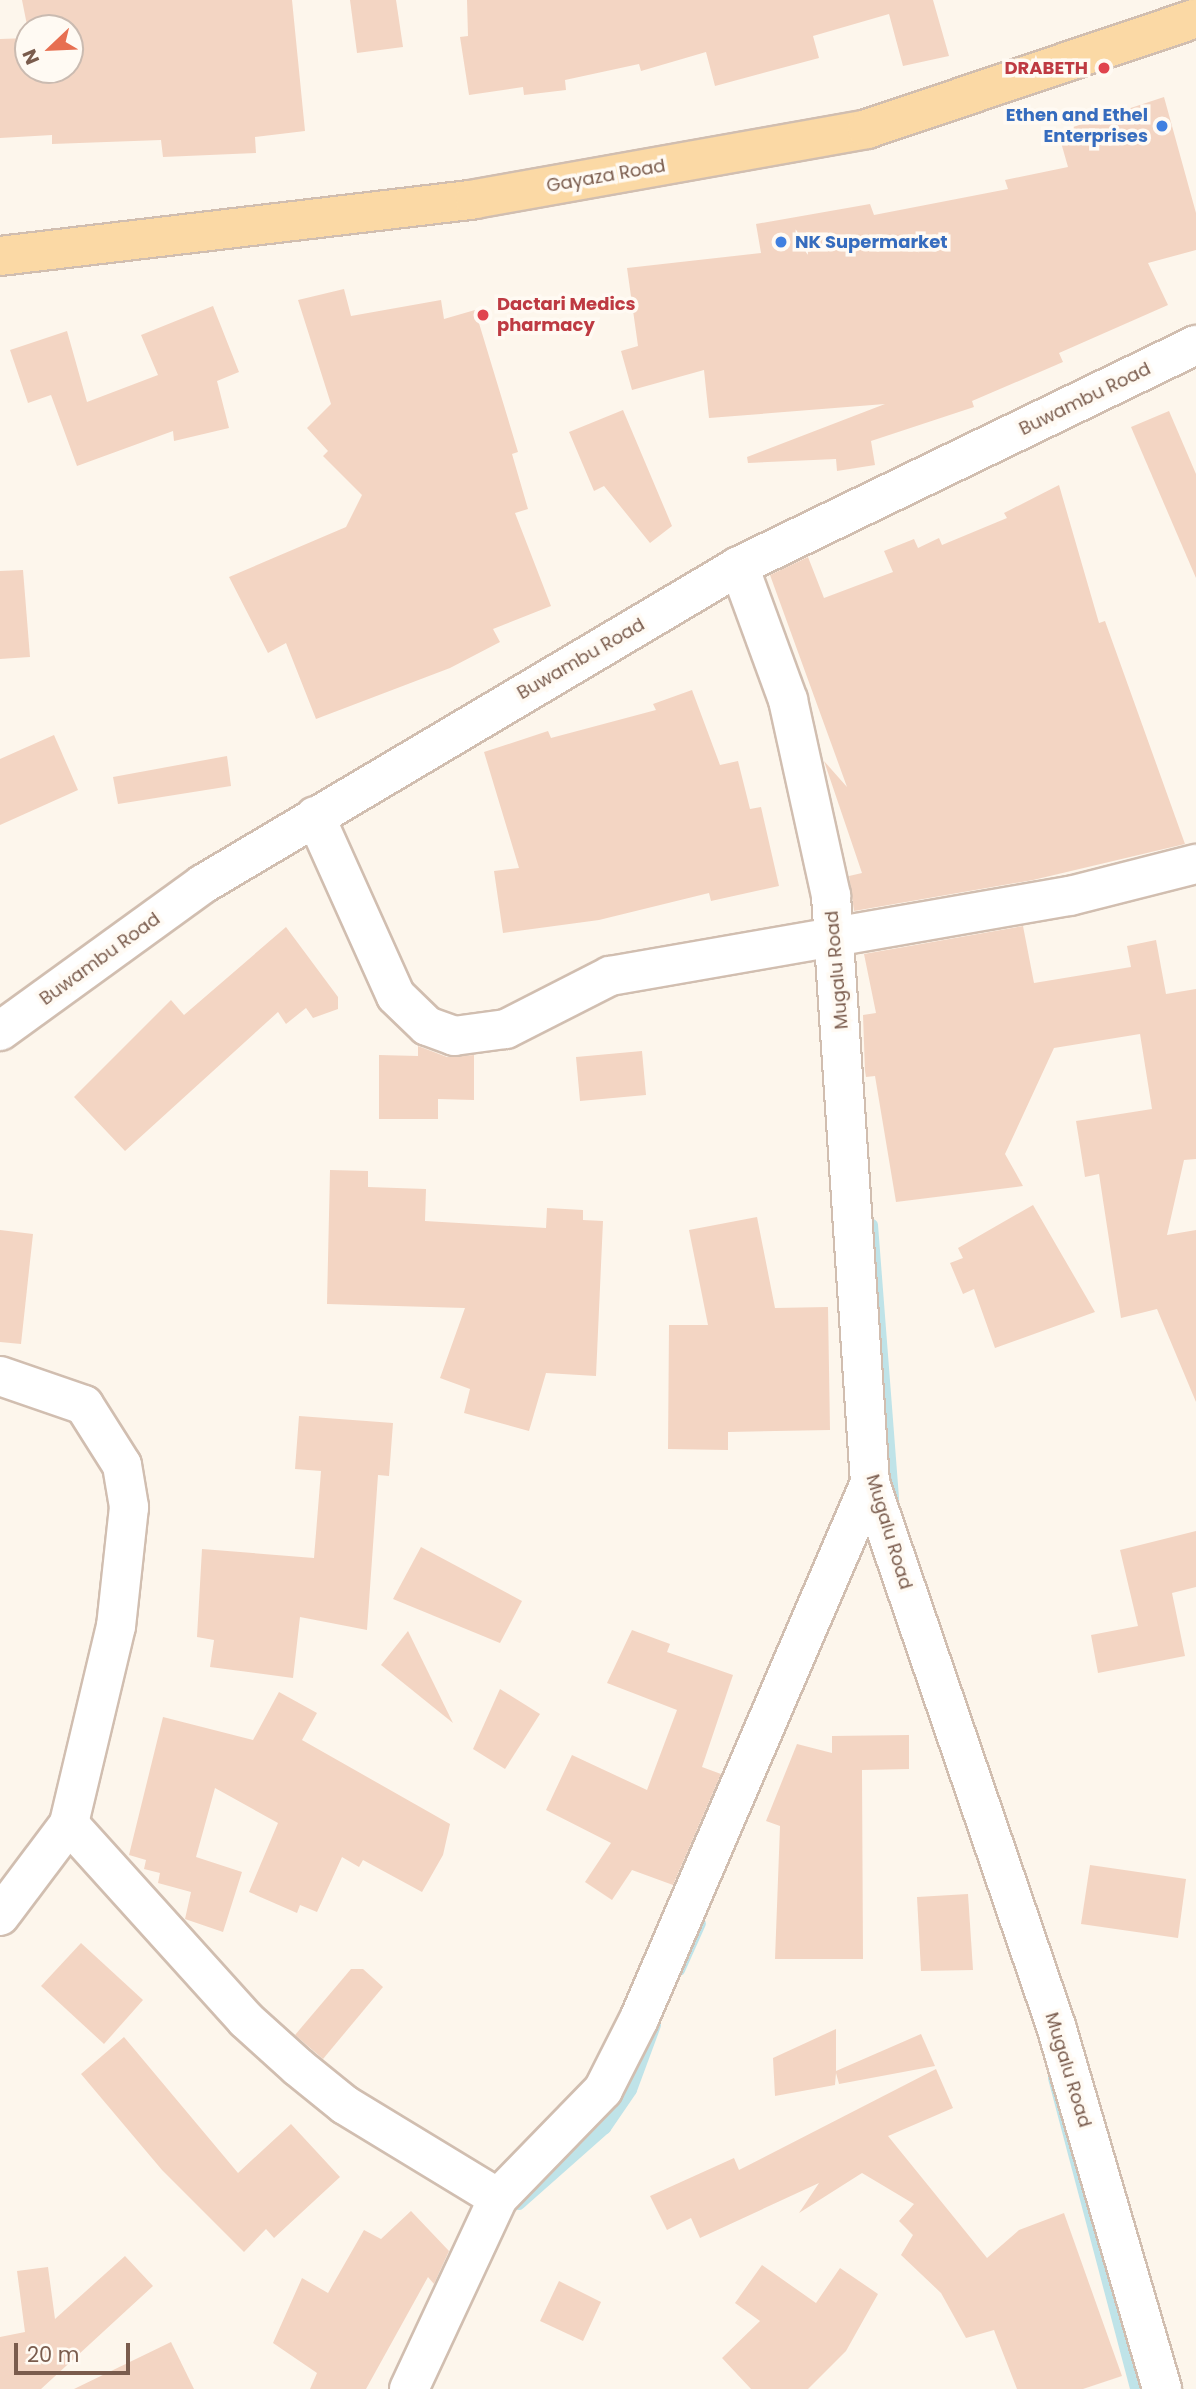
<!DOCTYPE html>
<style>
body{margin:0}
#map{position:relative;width:1196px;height:2389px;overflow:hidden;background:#fdf6ec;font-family:Poppins,sans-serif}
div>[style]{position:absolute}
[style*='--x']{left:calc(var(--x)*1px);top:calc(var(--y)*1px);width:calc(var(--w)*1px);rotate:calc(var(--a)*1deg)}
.stream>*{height:12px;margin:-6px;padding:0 6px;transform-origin:6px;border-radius:6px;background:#bfe3e8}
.building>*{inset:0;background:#f3d5c3}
.roads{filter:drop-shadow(2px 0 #d1beb0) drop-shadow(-2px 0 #d1beb0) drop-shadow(0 2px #d1beb0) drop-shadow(0 -2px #d1beb0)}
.minor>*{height:38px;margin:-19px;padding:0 19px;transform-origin:19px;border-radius:19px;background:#fff}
.major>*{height:38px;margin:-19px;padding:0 19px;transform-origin:19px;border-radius:19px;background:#fbd9a5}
.dots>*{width:19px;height:19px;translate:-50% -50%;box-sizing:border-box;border:4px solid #fffaf3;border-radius:50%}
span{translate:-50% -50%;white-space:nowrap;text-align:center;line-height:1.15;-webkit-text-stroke:7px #fffaf3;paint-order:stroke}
.health-label{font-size:18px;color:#be3a42;font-weight:700}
.right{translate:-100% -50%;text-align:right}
.left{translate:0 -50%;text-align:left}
.shop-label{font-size:18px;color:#366cbe;font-weight:700}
.street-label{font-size:18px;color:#7a5c4d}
.north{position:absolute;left:14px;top:14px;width:70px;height:70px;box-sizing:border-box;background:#fffaf3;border:2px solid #cabbb1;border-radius:50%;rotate:247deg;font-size:19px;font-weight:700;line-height:28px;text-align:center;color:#7a5c4d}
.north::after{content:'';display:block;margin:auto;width:24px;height:32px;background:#e76f51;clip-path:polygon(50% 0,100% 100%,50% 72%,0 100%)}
.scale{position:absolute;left:14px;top:2343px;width:116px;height:32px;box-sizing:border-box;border:4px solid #7a5c4d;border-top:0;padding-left:9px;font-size:21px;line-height:24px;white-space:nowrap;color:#7a5c4d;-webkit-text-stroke:5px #fffaf3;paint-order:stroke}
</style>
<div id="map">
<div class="stream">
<i style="--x:872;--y:1225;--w:276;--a:85.6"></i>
<i style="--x:679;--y:1970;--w:51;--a:-65.9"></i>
<i style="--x:1054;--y:2078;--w:322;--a:75.2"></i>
<i style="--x:519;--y:2204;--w:115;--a:-41.5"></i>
<i style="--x:605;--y:2128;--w:46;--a:-55.6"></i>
<i style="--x:631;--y:2090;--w:69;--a:-69.7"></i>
</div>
<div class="building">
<i style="clip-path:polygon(22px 0,292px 0,305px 131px,255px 137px,256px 153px,163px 157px,161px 140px,52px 144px,52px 135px,0 138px,0 39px,28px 38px,28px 70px,70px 70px,70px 28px,28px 30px)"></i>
<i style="clip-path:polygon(350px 0,396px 0,403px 47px,357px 53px)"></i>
<i style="clip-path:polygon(467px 0,933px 0,949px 56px,903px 66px,889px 14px,813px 36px,819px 58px,715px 86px,706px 52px,641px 71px,639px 64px,565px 80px,566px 90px,524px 95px,523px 87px,469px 95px,460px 37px,468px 36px)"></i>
<i style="clip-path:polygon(1164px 97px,1196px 213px,1196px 250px,1148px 263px,1168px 305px,1059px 353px,1063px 362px,972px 401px,974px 407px,871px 441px,875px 465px,837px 471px,836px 459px,748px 463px,747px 457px,885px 404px,709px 418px,704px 370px,632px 390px,621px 351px,638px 346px,627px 268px,761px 253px,756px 224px,870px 204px,874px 215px,1008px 189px,1005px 180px,1068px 167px,1058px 132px)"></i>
<i style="clip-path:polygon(344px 289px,351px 316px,441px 300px,444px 319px,475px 310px,518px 452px,512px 454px,528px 509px,515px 513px,551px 606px,493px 629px,500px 642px,450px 668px,316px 719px,286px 643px,268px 653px,229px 577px,346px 527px,362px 495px,323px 456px,328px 451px,307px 428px,331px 404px,298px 300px)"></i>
<i style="clip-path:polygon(213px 306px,239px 372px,217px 381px,229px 428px,174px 441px,173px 431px,77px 466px,51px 395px,28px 403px,10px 350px,67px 331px,87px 402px,158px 375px,141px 335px)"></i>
<i style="clip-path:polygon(623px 410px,672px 526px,650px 543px,604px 486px,594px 491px,569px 432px)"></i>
<i style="clip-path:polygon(1169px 411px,1196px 474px,1196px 578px,1131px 427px)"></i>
<i style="clip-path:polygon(1059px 485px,1099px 623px,1105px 621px,1185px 844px,1033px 880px,854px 911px,849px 876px,862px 873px,824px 761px,847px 787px,770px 575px,808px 557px,824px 598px,893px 572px,884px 551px,914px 539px,918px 548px,939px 538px,942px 545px,1007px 518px,1004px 513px)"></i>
<i style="clip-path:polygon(23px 570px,30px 657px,0 659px,0 571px)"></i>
<i style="clip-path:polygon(692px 690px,720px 765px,738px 761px,750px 809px,761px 807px,779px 886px,711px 901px,709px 893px,599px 920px,503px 933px,494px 871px,519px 868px,484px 752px,548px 731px,551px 738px,656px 710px,653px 704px)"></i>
<i style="clip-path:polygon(54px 735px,78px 790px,0 825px,0 759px)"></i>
<i style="clip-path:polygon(227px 756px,231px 786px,118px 804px,113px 777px)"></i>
<i style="clip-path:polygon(1023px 926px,1034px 983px,1131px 967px,1127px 946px,1156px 940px,1166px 994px,1196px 989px,1196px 1159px,1184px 1160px,1167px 1235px,1196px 1230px,1196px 1402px,1157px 1309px,1121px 1318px,1099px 1174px,1085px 1177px,1076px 1121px,1152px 1109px,1140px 1034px,1054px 1048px,1005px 1154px,1023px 1186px,896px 1202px,875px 1076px,866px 1077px,865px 1071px,863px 1015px,876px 1013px,864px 954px)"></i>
<i style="clip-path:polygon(286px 927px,338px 997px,338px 1009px,313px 1018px,306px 1008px,286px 1024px,278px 1012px,125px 1151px,74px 1097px,171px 1000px,184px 1015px)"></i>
<i style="clip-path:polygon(418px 1046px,447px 1057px,474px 1055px,474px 1100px,438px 1099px,438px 1119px,379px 1119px,379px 1055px,418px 1056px)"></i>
<i style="clip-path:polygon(642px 1051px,646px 1095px,580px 1101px,576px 1057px)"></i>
<i style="clip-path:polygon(330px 1170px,368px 1171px,368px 1187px,426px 1189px,425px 1221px,546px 1228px,547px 1208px,583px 1210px,583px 1220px,603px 1221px,596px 1376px,546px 1373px,529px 1431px,464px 1413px,470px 1389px,440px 1378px,465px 1308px,327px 1304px)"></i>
<i style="clip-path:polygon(1033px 1205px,1095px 1312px,995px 1348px,974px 1289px,963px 1294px,950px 1263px,963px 1258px,958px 1248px)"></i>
<i style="clip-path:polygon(757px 1217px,775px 1308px,828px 1307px,830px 1430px,728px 1432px,728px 1450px,668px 1449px,669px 1325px,708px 1325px,689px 1230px)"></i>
<i style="clip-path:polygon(0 1230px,33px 1234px,21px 1344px,0 1342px)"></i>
<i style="clip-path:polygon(299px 1416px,393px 1423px,389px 1476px,378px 1475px,367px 1630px,300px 1617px,293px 1678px,210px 1667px,214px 1640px,197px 1637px,202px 1549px,314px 1558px,321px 1471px,295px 1469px)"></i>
<i style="clip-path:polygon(1196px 1531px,1196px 1587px,1172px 1593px,1185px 1656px,1098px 1673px,1091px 1635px,1138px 1626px,1120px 1550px)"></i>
<i style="clip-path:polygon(421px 1547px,522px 1601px,500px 1643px,393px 1599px)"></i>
<i style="clip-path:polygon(632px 1630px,670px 1644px,667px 1652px,733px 1675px,702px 1767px,721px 1774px,673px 1885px,632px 1870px,612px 1900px,585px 1882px,611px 1843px,546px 1810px,572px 1755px,647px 1790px,677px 1710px,607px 1683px)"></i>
<i style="clip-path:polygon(408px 1631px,453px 1723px,381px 1665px)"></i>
<i style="clip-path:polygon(500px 1689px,540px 1714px,505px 1769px,473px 1749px)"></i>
<i style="clip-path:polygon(279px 1692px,317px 1713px,302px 1740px,450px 1824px,443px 1855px,422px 1892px,363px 1860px,359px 1867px,342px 1857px,317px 1912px,300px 1905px,297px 1913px,249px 1892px,278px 1823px,215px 1788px,196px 1857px,242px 1872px,223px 1932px,185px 1919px,191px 1892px,158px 1883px,160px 1873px,144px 1869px,146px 1860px,129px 1855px,163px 1717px,253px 1740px)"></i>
<i style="clip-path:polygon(909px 1735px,909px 1769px,862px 1770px,863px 1959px,775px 1959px,780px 1826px,766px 1821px,797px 1744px,832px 1753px,832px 1736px)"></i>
<i style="clip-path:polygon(1090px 1865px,1186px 1879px,1178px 1938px,1081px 1924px)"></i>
<i style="clip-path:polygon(968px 1894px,973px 1970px,921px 1971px,917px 1897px)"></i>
<i style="clip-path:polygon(81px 1943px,143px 2000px,104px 2044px,41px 1986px)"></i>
<i style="clip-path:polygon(351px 1969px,363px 1969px,383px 1987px,323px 2059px,295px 2035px)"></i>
<i style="clip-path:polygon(836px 2029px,836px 2071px,921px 2034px,935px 2066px,839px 2084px,836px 2073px,835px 2085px,775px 2096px,773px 2058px)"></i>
<i style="clip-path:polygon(124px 2037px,238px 2173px,291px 2124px,340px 2177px,274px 2238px,266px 2229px,244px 2252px,162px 2170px,81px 2074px)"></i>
<i style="clip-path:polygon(936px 2069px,953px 2108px,888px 2136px,987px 2258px,1019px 2230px,1064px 2213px,1122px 2376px,1083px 2389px,1017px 2389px,994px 2330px,966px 2338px,941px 2293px,901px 2255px,913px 2235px,899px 2221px,914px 2204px,862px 2173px,799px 2213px,819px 2183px,700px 2238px,691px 2218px,667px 2230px,650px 2196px,734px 2158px,739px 2170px)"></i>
<i style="clip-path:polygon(411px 2211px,449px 2251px,434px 2284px,428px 2277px,366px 2389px,310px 2389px,317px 2373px,273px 2343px,302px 2278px,328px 2293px,364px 2230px,381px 2239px)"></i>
<i style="clip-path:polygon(125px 2256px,153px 2286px,41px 2389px,0 2389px,0 2337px,25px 2332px,17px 2271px,48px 2267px,55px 2319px)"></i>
<i style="clip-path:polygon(762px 2265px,816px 2303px,840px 2268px,878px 2294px,846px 2351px,808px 2389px,751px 2389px,722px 2358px,760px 2321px,735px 2303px)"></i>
<i style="clip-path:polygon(559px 2281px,601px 2302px,583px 2341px,540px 2321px)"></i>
<i style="clip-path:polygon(171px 2342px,194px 2389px,74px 2389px)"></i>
</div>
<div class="roads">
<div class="minor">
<i style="--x:739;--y:566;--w:143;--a:69.9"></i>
<i style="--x:788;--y:700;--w:201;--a:77.6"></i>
<i style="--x:831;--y:896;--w:588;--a:86.2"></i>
<i style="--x:870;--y:1483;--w:574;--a:71.09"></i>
<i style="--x:1056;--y:2026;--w:378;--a:73.7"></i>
<i style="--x:315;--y:816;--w:197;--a:65.8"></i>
<i style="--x:396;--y:996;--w:43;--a:44.1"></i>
<i style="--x:427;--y:1026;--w:29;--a:20"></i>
<i style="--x:454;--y:1036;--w:52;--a:-7.7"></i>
<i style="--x:506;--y:1029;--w:117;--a:-27"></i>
<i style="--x:610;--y:976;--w:467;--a:-9.9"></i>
<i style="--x:1070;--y:896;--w:130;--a:-14.3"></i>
<i style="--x:0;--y:1031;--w:251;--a:-35.9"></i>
<i style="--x:203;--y:884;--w:623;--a:-30.68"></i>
<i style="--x:739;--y:566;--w:508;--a:-25.81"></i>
<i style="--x:0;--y:1376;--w:89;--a:19"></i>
<i style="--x:84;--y:1405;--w:71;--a:57.7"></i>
<i style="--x:122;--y:1465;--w:43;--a:80.5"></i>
<i style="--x:129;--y:1507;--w:120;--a:96.2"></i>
<i style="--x:116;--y:1626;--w:204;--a:103.4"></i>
<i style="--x:69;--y:1824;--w:115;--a:126.9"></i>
<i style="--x:69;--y:1824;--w:264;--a:47.9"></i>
<i style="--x:246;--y:2020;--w:70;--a:42.1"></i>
<i style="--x:298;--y:2067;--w:60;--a:39"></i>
<i style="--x:345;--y:2105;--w:179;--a:31.3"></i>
<i style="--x:409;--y:2389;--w:211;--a:-65"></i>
<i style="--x:498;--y:2198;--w:151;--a:-45.8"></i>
<i style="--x:603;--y:2090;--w:80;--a:-63.1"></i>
<i style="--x:639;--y:2019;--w:584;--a:-66.69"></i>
</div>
<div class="major">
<i style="--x:0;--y:256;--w:478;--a:-6.8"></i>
<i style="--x:475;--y:199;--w:398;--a:-10.1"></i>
<i style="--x:867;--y:129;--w:347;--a:-18.6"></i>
</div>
</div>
<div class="dots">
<i style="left:1104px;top:68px;background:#e0444e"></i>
<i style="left:1162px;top:126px;background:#3f7fe0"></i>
<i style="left:781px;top:242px;background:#3f7fe0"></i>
<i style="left:483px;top:315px;background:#e0444e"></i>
</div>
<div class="health-label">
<span class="right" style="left:1088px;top:68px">DRABETH</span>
<span class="left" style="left:497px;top:315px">Dactari Medics<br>pharmacy</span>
</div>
<div class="shop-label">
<span class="right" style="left:1148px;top:126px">Ethen and Ethel<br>Enterprises</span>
<span class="left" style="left:795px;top:242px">NK Supermarket</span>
</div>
<div class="street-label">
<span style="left:606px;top:176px;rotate:-10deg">Gayaza Road</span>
<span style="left:1085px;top:399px;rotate:-26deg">Buwambu Road</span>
<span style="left:581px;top:659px;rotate:-30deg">Buwambu Road</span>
<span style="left:100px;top:959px;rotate:-36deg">Buwambu Road</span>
<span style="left:837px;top:970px;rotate:-95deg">Mugalu Road</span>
<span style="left:889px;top:1532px;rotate:73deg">Mugalu Road</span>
<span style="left:1068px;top:2070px;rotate:73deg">Mugalu Road</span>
</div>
<div class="north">N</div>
<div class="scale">20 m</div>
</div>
